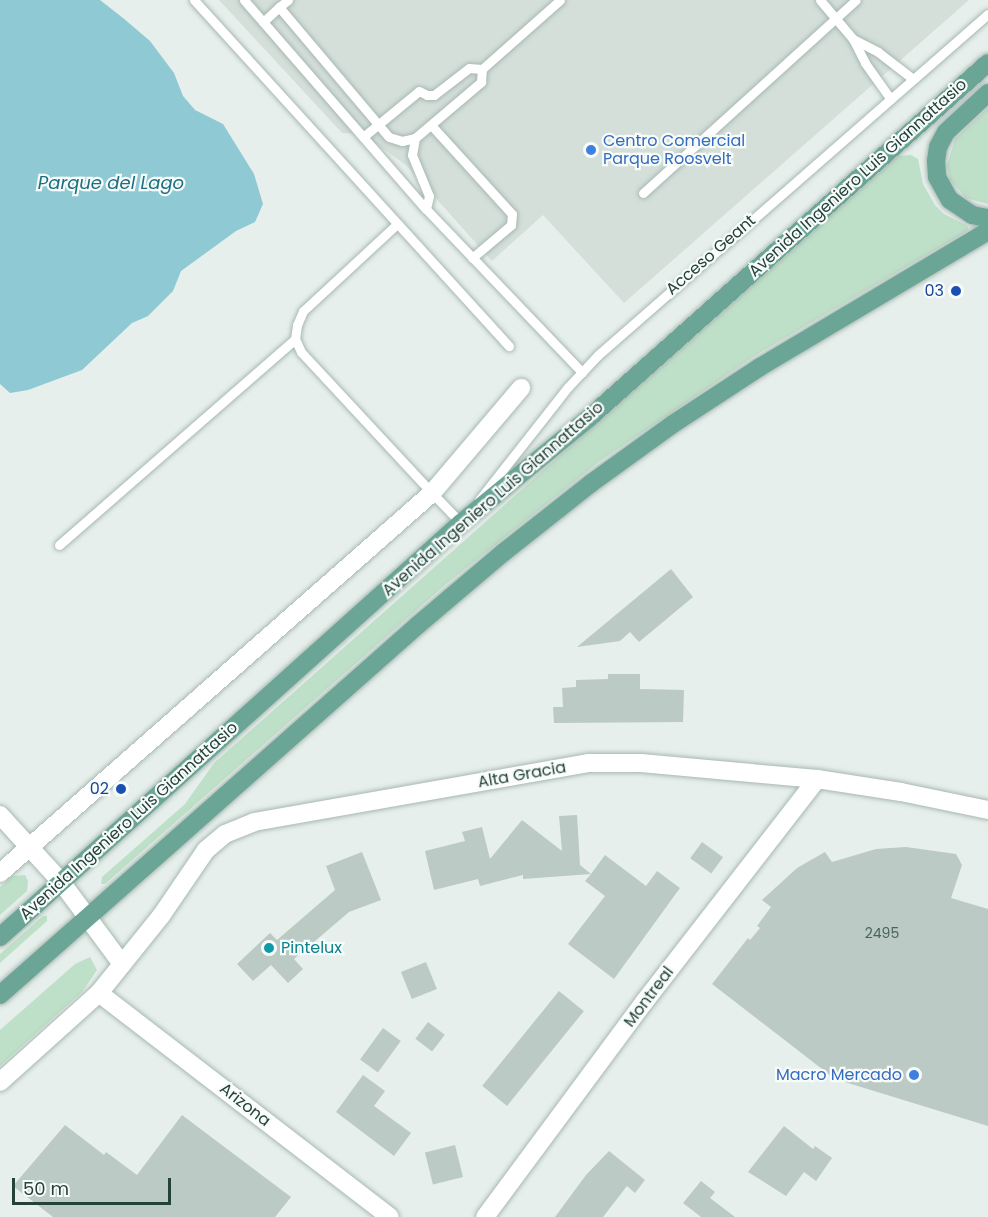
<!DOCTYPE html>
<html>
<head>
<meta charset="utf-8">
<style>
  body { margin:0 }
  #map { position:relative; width:988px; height:1217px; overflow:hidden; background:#e6efeb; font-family:Poppins,sans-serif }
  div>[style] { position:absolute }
  .built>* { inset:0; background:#d4dfda }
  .green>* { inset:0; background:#bfe0c8 }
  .water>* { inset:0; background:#8ec9d4 }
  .building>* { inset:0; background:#bbcac4; transform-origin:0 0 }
  .roads { filter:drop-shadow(0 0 2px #a8b8b2) drop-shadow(0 0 2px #a8b8b2) }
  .service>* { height:9px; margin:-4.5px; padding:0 4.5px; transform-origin:4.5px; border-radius:4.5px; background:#fff }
  .minor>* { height:18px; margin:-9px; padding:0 9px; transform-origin:9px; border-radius:9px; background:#fff }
  .primary>* { height:18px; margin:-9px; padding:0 9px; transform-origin:9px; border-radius:9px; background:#6aa596 }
  .dots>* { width:16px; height:16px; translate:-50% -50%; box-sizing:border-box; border:3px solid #f7fbf9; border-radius:50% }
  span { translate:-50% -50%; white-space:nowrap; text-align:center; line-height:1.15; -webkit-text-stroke:4.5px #f7fbf9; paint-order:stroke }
  .number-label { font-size:14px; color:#4a645c }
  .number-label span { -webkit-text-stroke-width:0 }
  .shop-label { font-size:16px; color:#366cbe }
  .left { translate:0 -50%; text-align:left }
  .right { translate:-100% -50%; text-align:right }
  .street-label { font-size:16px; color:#24423a }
  .transit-label { font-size:16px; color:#164399 }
  .culture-label { font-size:16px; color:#0d838f }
  .water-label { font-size:18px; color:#1c6f80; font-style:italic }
  .scale { position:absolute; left:12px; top:1178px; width:159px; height:27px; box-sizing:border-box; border:3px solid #24423a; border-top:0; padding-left:8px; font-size:18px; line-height:21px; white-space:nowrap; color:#24423a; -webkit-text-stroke:4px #f7fbf9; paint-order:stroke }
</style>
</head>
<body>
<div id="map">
  <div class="built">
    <i style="clip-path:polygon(219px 0,969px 0,624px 303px,543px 215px,492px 261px,406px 165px,362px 134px,342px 133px)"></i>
  </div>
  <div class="green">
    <i style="clip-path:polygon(988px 108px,988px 204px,966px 198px,950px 180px,947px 165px,955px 139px)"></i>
    <i style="clip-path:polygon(911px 155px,918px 159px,923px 184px,935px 205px,944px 214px,966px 225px,969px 228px,967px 231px,756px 355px,600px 461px,445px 585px,105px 884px,101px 884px,102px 877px,185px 804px,214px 763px,885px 167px,898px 156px)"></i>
    <i style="clip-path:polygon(25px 875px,28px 881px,27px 891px,0 915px,0 887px,12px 876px)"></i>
    <i style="clip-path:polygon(43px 916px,47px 916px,47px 921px,0 963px,0 954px)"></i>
    <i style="clip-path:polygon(90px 957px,97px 970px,82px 992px,0 1066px,0 1030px,75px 964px)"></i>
  </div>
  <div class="water">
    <i style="clip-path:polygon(0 0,100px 0,123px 18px,150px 41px,174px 73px,183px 96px,195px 110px,223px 124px,254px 174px,263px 204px,255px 222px,236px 231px,181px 271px,173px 291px,148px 316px,132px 323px,82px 370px,28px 390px,10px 393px,0 384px)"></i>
  </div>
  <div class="building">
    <i style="clip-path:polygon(671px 569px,693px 597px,639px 642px,630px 632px,620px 641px,577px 647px)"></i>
    <i style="clip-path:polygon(608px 674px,640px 674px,640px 689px,684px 690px,683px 722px,554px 723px,553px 707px,563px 707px,562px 688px,576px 687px,576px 680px,608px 679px)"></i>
    <i style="clip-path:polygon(577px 815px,580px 865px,591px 874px,605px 855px,646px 886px,657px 871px,680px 888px,614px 979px,568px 944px,605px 896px,585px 881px,591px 874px,523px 879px,523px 875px,480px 886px,478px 879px,434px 890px,425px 851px,465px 841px,462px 832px,482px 827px,490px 859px,522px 820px,562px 851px,559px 816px)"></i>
    <i style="left:702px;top:842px;width:26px;height:20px;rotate:36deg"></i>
    <i style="clip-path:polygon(906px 847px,956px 854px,962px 865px,951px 898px,988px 909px,988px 1126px,835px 1079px,712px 984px,748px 938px,750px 940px,760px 928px,757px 926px,771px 907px,762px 900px,797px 868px,825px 852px,832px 862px,876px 849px)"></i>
    <i style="clip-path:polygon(362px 852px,381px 900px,349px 912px,294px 959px,303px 969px,288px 983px,271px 965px,253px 981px,237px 964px,270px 933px,277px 940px,335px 890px,326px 866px)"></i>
    <i style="left:426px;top:962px;width:29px;height:27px;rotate:68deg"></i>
    <i style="left:559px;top:991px;width:32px;height:122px;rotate:39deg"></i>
    <i style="left:428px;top:1022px;width:21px;height:21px;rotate:37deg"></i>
    <i style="left:383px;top:1028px;width:22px;height:39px;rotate:36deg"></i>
    <i style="clip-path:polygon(363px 1075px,385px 1091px,374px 1106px,411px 1133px,394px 1156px,336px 1112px)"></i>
    <i style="clip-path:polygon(182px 1115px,291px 1197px,275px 1217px,53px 1217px,13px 1186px,65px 1125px,104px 1155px,106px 1152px,137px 1175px)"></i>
    <i style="clip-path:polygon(784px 1126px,813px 1149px,815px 1146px,832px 1158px,816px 1181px,804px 1172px,786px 1196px,748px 1172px)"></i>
    <i style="left:455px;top:1145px;width:33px;height:31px;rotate:76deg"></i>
    <i style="clip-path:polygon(609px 1151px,645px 1180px,635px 1193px,627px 1186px,603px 1217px,555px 1217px,586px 1175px)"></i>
    <i style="clip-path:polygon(701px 1181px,715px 1192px,710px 1198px,735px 1217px,701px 1217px,683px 1203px)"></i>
  </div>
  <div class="roads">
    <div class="service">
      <i style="left:194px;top:0;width:468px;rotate:47.7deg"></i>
      <i style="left:244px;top:0;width:277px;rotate:49deg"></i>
      <i style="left:426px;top:209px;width:226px;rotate:46.3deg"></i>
      <i style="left:288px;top:0;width:11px;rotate:142deg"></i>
      <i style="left:279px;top:7px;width:170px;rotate:49.8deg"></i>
      <i style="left:389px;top:137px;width:14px;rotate:17deg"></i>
      <i style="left:402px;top:141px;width:13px;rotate:-13deg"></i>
      <i style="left:415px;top:138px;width:87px;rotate:-40.3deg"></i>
      <i style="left:481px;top:82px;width:13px;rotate:-86deg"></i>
      <i style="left:482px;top:69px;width:104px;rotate:-41.5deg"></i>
      <i style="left:820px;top:0;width:51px;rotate:49.8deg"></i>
      <i style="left:853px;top:39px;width:27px;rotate:63deg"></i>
      <i style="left:865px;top:63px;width:43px;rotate:54.5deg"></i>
      <i style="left:263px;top:22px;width:22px;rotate:-43deg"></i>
      <i style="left:853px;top:39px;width:28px;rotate:27deg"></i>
      <i style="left:878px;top:52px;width:44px;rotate:37.6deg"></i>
      <i style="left:431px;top:125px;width:120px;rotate:47.7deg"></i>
      <i style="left:512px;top:214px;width:11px;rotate:95deg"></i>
      <i style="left:511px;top:225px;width:51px;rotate:139.8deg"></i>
      <i style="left:363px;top:137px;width:72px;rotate:-39.4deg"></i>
      <i style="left:419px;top:91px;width:9px;rotate:27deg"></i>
      <i style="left:427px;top:95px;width:7px"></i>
      <i style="left:434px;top:95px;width:44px;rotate:-37.6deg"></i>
      <i style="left:469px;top:68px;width:13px;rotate:4deg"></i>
      <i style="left:415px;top:138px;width:17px;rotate:100deg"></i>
      <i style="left:412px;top:155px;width:44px;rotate:67.5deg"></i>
      <i style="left:429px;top:196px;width:13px;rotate:103deg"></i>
      <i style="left:643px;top:193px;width:287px;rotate:-42.2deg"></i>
      <i style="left:397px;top:224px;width:128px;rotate:137.2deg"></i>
      <i style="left:303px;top:311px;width:15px;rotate:113deg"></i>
      <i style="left:297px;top:325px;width:14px;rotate:98deg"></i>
      <i style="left:295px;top:339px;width:14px;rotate:65deg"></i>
      <i style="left:301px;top:352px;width:192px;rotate:47.1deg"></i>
      <i style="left:432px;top:493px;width:42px;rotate:46deg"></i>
      <i style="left:461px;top:523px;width:4px;rotate:-56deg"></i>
      <i style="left:479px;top:500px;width:144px;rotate:-51.8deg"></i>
      <i style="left:568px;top:387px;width:44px;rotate:-46.8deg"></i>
      <i style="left:598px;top:355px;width:518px;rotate:-41.17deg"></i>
      <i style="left:59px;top:545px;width:313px;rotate:-41.1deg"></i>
    </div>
    <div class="minor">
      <i style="left:0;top:815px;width:92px;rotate:47.6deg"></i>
      <i style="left:62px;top:883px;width:101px;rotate:53.5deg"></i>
      <i style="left:0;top:873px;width:575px;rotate:-41.34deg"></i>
      <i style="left:432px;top:493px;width:138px;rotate:-49.7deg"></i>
      <i style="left:99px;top:993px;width:367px;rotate:37.6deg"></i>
      <i style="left:0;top:1082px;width:133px;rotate:-42deg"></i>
      <i style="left:99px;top:993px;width:99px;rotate:-51.2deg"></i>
      <i style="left:161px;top:916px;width:80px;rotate:-55.7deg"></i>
      <i style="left:206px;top:850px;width:25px;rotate:-40deg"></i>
      <i style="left:225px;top:834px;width:31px;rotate:-22deg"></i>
      <i style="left:254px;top:822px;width:339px;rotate:-10deg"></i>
      <i style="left:588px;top:763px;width:53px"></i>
      <i style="left:641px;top:763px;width:177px;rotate:5.2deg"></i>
      <i style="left:817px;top:779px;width:85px;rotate:8.8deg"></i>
      <i style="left:901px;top:792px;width:89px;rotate:11.7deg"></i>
      <i style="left:485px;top:1217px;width:269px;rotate:-53.5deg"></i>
      <i style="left:645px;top:1001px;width:281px;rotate:-52.2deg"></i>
    </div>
    <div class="primary">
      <i style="left:988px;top:93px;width:57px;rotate:137.1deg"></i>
      <i style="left:946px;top:132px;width:17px;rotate:118deg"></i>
      <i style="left:938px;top:147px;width:14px;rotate:98deg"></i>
      <i style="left:936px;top:161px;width:16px;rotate:86deg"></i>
      <i style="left:937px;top:177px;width:26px;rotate:61deg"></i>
      <i style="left:950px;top:200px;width:27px;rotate:34deg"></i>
      <i style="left:972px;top:215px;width:16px;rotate:11deg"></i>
      <i style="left:0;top:937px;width:620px;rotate:-41.93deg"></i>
      <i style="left:461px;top:523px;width:166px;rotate:-39.4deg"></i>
      <i style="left:589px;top:418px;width:534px;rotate:-41.66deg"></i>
      <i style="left:0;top:995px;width:560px;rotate:-41.52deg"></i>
      <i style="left:419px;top:624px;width:111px;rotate:-40.3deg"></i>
      <i style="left:504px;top:552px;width:110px;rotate:-38.3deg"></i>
      <i style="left:590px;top:484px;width:102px;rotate:-35.9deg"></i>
      <i style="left:673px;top:424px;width:104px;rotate:-33.2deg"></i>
      <i style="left:760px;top:367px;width:265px;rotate:-30.8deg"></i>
    </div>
  </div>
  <div class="dots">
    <i style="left:591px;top:150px;background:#3f7fe0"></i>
    <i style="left:956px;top:291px;background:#1a4fb4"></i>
    <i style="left:121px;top:789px;background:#1a4fb4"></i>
    <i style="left:269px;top:948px;background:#0f9aa8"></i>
    <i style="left:914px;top:1075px;background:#3f7fe0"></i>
  </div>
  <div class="number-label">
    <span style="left:882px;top:933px">2495</span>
  </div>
  <div class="shop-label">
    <span class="left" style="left:603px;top:150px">Centro Comercial<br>Parque Roosvelt</span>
    <span class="right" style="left:902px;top:1075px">Macro Mercado</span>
  </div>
  <div class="street-label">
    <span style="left:858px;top:178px;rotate:-42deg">Avenida Ingeniero Luis Giannattasio</span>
    <span style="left:711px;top:255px;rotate:-41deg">Acceso Geant</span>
    <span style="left:493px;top:499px;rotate:-41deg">Avenida Ingeniero Luis Giannattasio</span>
    <span style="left:522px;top:775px;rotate:-10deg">Alta Gracia</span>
    <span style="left:129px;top:821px;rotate:-42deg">Avenida Ingeniero Luis Giannattasio</span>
    <span style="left:649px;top:997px;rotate:-53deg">Montreal</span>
    <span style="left:245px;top:1105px;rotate:38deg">Arizona</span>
  </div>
  <div class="transit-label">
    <span class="right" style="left:944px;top:291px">03</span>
    <span class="right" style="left:109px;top:789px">02</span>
  </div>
  <div class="culture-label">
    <span class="left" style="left:281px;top:948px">Pintelux</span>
  </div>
  <div class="water-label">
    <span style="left:111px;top:183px">Parque del Lago</span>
  </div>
  <div class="scale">50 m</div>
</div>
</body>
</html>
